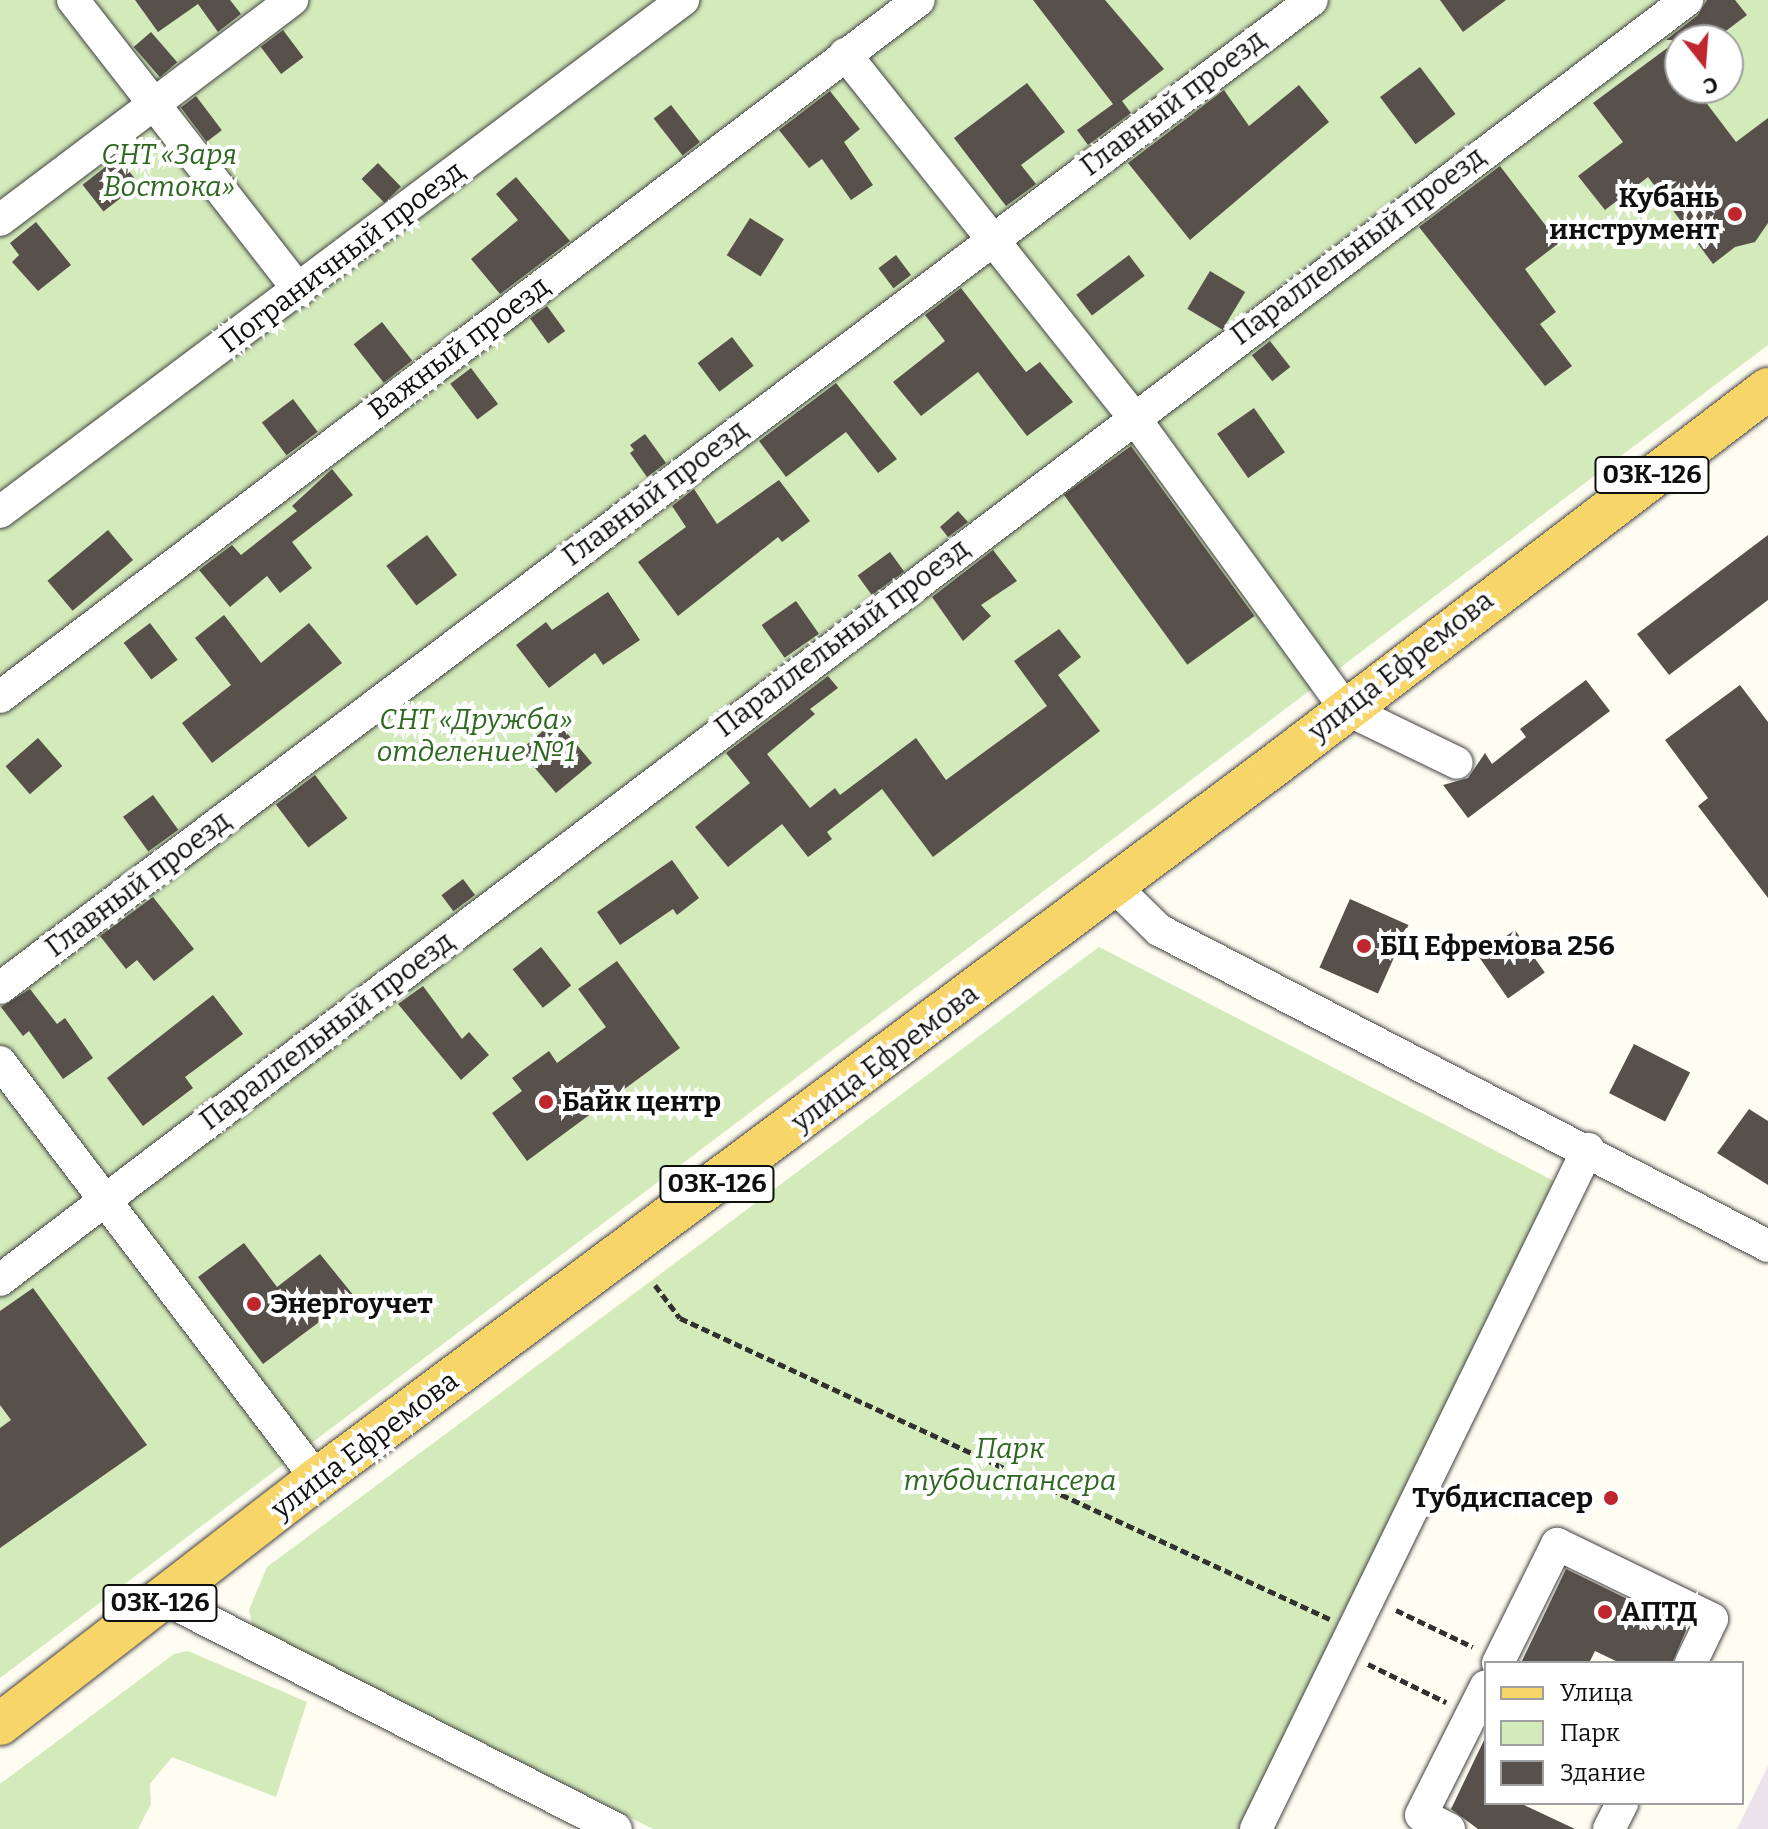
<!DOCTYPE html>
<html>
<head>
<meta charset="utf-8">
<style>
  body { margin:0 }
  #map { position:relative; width:1768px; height:1829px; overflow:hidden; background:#fffcf1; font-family:Bitter,serif }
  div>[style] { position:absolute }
  .industrial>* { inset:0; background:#ece3ed }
  .green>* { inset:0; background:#d3eaba }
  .building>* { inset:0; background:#58504b; transform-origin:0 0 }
  .path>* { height:5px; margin-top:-2.5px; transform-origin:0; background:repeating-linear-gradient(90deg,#313131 0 8px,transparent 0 12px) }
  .roads { filter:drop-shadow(0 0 2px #424242) drop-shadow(0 0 2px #424242) }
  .minor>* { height:32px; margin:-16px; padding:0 16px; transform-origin:16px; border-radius:16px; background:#fff }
  .major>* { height:42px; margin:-21px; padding:0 21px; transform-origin:21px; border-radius:21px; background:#f8d568 }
  .dots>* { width:22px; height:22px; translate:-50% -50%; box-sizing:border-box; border:4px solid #fff; border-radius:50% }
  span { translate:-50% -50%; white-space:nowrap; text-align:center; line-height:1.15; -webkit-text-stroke:8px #fff; paint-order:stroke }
  .shield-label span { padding:2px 6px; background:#fff; border:2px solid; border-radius:6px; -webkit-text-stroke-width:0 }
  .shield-label { font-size:26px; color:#0f0f0f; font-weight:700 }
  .street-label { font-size:28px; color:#0f0f0f }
  .park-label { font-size:28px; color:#2e671f; font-style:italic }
  .poi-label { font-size:28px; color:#0f0f0f; font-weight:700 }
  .right { translate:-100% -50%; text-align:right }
  .left { translate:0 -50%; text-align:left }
  .legend { position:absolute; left:1484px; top:1661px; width:260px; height:144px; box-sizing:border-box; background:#fff; border:2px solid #9f9f9f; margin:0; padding:10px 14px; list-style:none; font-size:24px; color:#0f0f0f }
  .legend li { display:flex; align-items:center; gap:16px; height:40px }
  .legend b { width:40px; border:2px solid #9f9f9f }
  .north { position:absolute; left:1664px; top:24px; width:80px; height:80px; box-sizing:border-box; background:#fff; border:2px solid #9f9f9f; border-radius:50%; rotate:163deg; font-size:22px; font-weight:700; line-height:32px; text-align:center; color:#0f0f0f }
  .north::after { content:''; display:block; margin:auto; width:28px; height:36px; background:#bf262e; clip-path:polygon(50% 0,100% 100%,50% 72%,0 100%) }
</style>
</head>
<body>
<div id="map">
  <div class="industrial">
    <i style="clip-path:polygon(1768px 1766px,1768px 1829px,1737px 1829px)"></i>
  </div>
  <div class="green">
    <i style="clip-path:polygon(evenodd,0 0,1768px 0,1768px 345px,0 1678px,0 0,1680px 40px,1728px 40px,1728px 88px,1680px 88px,1680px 40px)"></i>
    <i style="clip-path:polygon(1099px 947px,1554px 1181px,1238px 1829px,653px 1829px,253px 1628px,249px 1610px,267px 1567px)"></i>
    <i style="clip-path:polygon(188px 1651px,307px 1702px,276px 1797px,172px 1757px,150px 1784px,151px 1804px,138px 1829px,0 1829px,0 1784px,174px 1654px)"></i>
  </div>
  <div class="building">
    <i style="clip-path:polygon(135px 0,230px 0,241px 14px,218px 32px,198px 4px,158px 32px)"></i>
    <i style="clip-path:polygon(1033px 0,1105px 0,1164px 69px,1122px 101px,1131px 113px,1088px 145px,1077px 130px,1113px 104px)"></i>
    <i style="clip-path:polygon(1440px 0,1506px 0,1463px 32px)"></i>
    <i style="clip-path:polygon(1707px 0,1735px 0,1747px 15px,1714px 40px,1680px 40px,1680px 88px,1695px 88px,1736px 142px,1768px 118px,1768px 223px,1755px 242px,1735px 247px,1713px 264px,1648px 177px,1605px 210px,1578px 176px,1623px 142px,1593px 103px,1678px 40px,1666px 40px,1698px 15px)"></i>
    <i style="left:283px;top:30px;width:34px;height:28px;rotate:53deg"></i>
    <i style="left:151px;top:32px;width:40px;height:23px;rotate:49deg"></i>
    <i style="left:1420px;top:67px;width:59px;height:50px;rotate:53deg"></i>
    <i style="clip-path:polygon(1027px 83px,1065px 132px,1021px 165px,1036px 184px,1006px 206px,954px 138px)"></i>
    <i style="clip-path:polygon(1299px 85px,1329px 122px,1190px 240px,1128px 163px,1224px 90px,1249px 126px)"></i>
    <i style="clip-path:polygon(830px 91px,860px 129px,844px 142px,873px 185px,851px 200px,822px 159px,809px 168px,779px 130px)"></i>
    <i style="left:196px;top:96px;width:43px;height:19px;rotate:53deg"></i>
    <i style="left:671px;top:105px;width:47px;height:22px;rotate:52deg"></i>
    <i style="left:118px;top:157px;width:34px;height:45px;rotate:52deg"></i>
    <i style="left:378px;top:163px;width:33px;height:23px;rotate:46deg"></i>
    <i style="clip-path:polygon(1500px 166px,1559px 243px,1525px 269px,1556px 312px,1540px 324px,1572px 366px,1545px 386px,1419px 227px)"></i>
    <i style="clip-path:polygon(516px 177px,570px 241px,500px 294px,471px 259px,518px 220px,496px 194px)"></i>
    <i style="left:750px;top:218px;width:40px;height:44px;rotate:32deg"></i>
    <i style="clip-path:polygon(36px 222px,71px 265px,38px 291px,12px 262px,19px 255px,10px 243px)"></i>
    <i style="left:896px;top:255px;width:25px;height:22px;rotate:53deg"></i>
    <i style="left:1129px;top:255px;width:26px;height:66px;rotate:53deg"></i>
    <i style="left:1210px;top:271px;width:41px;height:44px;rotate:31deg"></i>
    <i style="clip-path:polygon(961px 288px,1026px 372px,1040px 362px,1073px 402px,1027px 436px,978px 372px,921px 416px,893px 382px,945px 341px,925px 315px)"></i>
    <i style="left:547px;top:306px;width:31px;height:21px;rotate:54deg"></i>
    <i style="left:382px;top:322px;width:49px;height:36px;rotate:52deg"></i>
    <i style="left:732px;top:337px;width:36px;height:43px;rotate:53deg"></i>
    <i style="left:1270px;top:341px;width:33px;height:23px;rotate:52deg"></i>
    <i style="left:471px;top:368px;width:45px;height:26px;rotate:53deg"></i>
    <i style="clip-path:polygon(836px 383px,897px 459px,878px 473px,846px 432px,786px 477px,759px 441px)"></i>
    <i style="left:293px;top:399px;width:41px;height:39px;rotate:53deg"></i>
    <i style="left:1254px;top:408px;width:54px;height:45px;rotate:55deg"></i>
    <i style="clip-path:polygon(645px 434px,666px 463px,647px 477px,630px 453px,634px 450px,630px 445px)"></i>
    <i style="left:1131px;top:446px;width:210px;height:83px;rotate:54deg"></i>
    <i style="clip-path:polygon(332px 469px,353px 495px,292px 542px,312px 568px,280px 593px,267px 576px,230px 607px,199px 570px,232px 545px,241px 555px,297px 511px,292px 506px)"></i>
    <i style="clip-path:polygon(779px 480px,810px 521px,782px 542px,778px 537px,678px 616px,638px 562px,686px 527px,672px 506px,694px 489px,717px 524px)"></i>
    <i style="clip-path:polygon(958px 511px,968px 522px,948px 537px,940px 527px)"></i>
    <i style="left:108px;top:530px;width:39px;height:79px;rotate:50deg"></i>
    <i style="left:427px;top:535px;width:50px;height:51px;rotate:53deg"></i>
    <i style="clip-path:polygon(1768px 535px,1768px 600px,1669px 675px,1637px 634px)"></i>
    <i style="clip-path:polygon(993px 550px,1017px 581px,981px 605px,991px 616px,963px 641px,932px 597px)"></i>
    <i style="left:890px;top:552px;width:24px;height:40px;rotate:54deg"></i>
    <i style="clip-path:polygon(608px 592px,640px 640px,603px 665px,595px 653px,549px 688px,516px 645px,546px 622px,552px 630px)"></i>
    <i style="left:796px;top:601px;width:40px;height:42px;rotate:55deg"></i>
    <i style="clip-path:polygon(224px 615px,261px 663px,309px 623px,342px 663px,212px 763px,182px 723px,231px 685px,195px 638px)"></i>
    <i style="left:150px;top:623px;width:46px;height:33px;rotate:53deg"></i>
    <i style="clip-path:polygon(1059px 629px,1081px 657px,1058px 675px,1100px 731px,933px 857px,882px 789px,827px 832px,832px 839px,808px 857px,782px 824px,728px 867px,695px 827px,750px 783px,726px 753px,828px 676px,838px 688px,810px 709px,815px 714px,767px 754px,810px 808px,835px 788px,840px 795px,916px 738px,946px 780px,1047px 706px,1014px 661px)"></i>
    <i style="clip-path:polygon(1586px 680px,1610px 711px,1468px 818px,1443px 785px,1468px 778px,1485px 753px,1492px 764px,1526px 737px,1520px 729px)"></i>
    <i style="clip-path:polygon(1740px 685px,1768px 722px,1768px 898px,1698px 806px,1708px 798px,1665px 740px)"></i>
    <i style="left:556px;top:720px;width:56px;height:47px;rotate:50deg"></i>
    <i style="left:38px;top:738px;width:37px;height:43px;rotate:49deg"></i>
    <i style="left:315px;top:775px;width:54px;height:49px;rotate:53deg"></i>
    <i style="left:153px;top:795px;width:43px;height:37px;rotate:54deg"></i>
    <i style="clip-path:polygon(672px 860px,699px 898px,677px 915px,673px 909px,620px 945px,597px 912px)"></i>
    <i style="left:463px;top:879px;width:20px;height:27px;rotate:53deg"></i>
    <i style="clip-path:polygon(153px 897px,194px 949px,154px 981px,137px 960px,126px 969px,100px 936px)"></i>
    <i style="left:1350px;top:899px;width:64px;height:75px;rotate:24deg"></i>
    <i style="left:1515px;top:930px;width:52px;height:45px;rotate:55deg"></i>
    <i style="left:541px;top:947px;width:49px;height:36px;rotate:52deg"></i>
    <i style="clip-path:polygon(617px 961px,680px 1048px,527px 1161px,492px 1113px,522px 1091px,512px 1078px,549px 1051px,557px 1063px,606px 1027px,578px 989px)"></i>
    <i style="clip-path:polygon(423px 986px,462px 1039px,469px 1032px,489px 1055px,461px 1080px,398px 1004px)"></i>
    <i style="clip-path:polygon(30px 989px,57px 1024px,65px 1018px,93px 1058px,63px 1079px,29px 1031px,23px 1036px,1px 1007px)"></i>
    <i style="clip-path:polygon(213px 995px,243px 1034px,185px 1077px,193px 1088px,143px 1126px,107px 1078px)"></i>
    <i style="left:1634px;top:1044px;width:63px;height:55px;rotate:27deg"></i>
    <i style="clip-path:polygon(1749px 1109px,1768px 1121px,1768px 1185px,1717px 1153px)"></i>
    <i style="clip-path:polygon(244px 1243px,277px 1287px,320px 1254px,354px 1296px,263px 1364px,198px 1277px)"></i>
    <i style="clip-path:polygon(33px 1288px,147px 1445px,0 1548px,0 1428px,11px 1420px,0 1405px,0 1311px)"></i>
    <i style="clip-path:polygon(1566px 1569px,1687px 1628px,1672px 1663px,1620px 1663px,1595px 1651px,1589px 1663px,1521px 1663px)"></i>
    <i style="clip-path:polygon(1486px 1736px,1486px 1803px,1520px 1803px,1575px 1829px,1478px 1829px,1451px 1809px)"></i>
  </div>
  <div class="path">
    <i style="left:655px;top:1285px;width:41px;rotate:52.9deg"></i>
    <i style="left:680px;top:1318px;width:716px;rotate:24.85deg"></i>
    <i style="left:1396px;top:1610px;width:85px;rotate:25.7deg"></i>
    <i style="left:1368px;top:1664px;width:87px;rotate:26deg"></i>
  </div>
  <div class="roads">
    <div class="minor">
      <i style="left:73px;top:0;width:368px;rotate:52.1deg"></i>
      <i style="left:845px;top:54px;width:463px;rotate:51.5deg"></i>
      <i style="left:1133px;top:416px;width:362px;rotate:54deg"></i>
      <i style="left:1346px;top:709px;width:123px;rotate:25.9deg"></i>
      <i style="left:0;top:220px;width:366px;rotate:-37deg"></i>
      <i style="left:0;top:512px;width:854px;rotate:-36.86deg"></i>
      <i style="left:0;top:697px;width:1153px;rotate:-37.18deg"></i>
      <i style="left:1114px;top:886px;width:63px;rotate:44.4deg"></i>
      <i style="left:1159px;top:930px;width:686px;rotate:27.42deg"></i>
      <i style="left:0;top:988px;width:1642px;rotate:-36.98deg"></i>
      <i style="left:0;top:1062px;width:524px;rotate:52.76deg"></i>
      <i style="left:0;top:1280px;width:2118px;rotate:-37.19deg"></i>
      <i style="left:165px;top:1599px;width:506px;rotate:27.02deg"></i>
      <i style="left:1498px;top:1663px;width:133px;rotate:-63.6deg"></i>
      <i style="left:1557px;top:1544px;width:172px;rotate:25.8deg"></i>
      <i style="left:1712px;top:1619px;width:49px;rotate:115.5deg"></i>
      <i style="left:1256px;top:1829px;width:757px;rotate:-63.98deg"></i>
      <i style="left:1449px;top:1829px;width:31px;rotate:-153deg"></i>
      <i style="left:1421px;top:1815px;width:144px;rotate:-63.3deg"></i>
      <i style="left:1609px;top:1829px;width:29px;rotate:-63deg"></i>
    </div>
    <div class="major">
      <i style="left:0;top:1724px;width:401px;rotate:-37.7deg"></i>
      <i style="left:317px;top:1479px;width:1190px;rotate:-36.7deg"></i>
      <i style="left:1271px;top:768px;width:625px;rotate:-37.33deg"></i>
    </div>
  </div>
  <div class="dots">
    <i style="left:1735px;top:214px;background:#bf262e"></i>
    <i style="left:1364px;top:946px;background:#bf262e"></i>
    <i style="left:546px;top:1102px;background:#bf262e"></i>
    <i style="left:254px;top:1304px;background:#bf262e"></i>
    <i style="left:1611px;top:1498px;background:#bf262e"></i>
    <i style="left:1605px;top:1612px;background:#bf262e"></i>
  </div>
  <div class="shield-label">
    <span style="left:1652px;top:475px">03К-126</span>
    <span style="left:717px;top:1184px">03К-126</span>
    <span style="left:160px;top:1603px">03К-126</span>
  </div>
  <div class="street-label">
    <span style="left:1173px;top:103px;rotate:-37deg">Главный проезд</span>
    <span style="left:1358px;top:246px;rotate:-37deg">Параллельный проезд</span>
    <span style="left:342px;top:257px;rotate:-37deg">Пограничный проезд</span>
    <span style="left:459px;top:348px;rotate:-37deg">Важный проезд</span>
    <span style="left:655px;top:493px;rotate:-37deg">Главный проезд</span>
    <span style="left:842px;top:638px;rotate:-37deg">Параллельный проезд</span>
    <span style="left:1401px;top:666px;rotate:-38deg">улица Ефремова</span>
    <span style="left:138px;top:884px;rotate:-37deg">Главный проезд</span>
    <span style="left:327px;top:1031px;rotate:-37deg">Параллельный проезд</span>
    <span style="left:885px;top:1058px;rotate:-37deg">улица Ефремова</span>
    <span style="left:365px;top:1445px;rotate:-37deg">улица Ефремова</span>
  </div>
  <div class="park-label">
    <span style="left:169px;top:171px">СНТ «Заря<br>Востока»</span>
    <span style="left:476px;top:736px">СНТ «Дружба»<br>отделение №1</span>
    <span style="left:1010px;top:1465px">Парк<br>тубдиспансера</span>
  </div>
  <div class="poi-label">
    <span class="right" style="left:1719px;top:214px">Кубань<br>инструмент</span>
    <span class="left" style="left:1380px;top:946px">БЦ Ефремова 256</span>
    <span class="left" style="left:562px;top:1102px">Байк центр</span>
    <span class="left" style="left:270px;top:1304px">Энергоучет</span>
    <span class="right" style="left:1593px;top:1498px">Тубдиспасер</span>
    <span class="left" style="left:1621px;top:1612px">АПТД</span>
  </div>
  <ul class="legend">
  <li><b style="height:10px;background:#f8d568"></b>Улица</li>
  <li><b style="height:22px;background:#d3eaba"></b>Парк</li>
  <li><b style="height:22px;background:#58504b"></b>Здание</li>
  </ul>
  <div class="north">С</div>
</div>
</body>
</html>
